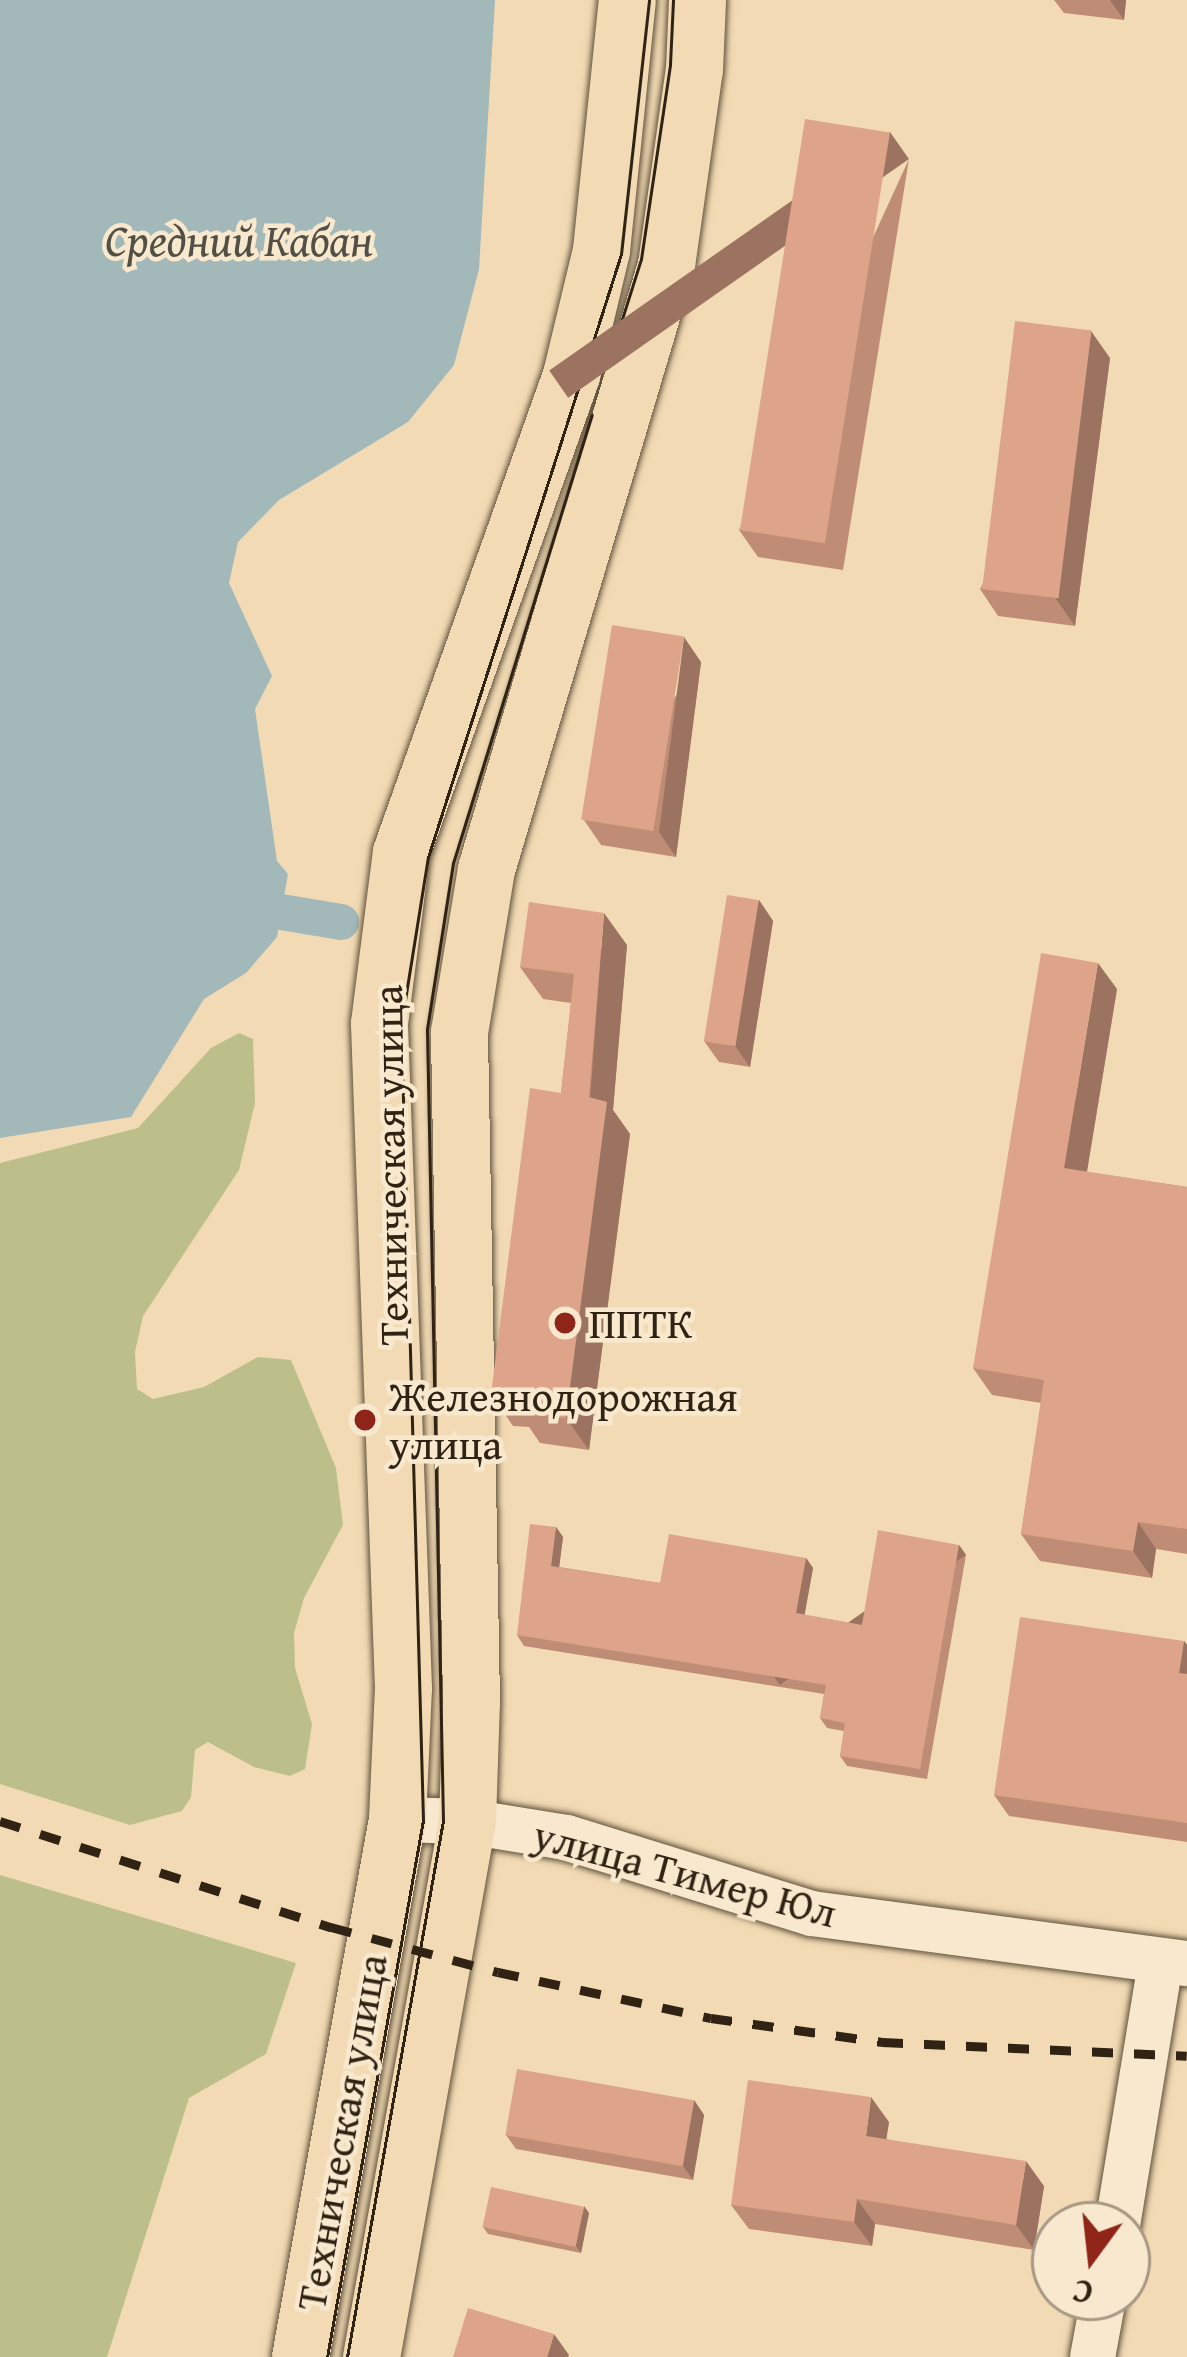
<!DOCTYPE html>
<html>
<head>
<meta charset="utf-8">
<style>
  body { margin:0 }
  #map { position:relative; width:1187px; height:2357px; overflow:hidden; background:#f2dbb4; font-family:"Gentium Book Plus",serif }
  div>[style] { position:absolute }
  .green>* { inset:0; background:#bdbf8b }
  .water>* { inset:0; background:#a2b8b9 }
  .canal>* { height:36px; margin:-18px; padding:0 18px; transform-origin:18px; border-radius:18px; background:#a2b8b9 }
  .roads { filter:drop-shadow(0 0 3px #60513c) drop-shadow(0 0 3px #60513c) }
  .minor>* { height:45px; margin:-22.5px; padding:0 22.5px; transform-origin:22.5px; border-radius:22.5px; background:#f7e8ce }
  .major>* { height:57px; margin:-28.5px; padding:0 28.5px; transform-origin:28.5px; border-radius:28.5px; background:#f2dbb4 }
  .tram>* { height:3px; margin:-1.5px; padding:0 1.5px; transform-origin:1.5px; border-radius:1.5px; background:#302314 }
  .rail>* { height:9px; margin-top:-4.5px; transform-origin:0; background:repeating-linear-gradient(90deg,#302314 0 21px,transparent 0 42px) }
  .wall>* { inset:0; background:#bf8d76 }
  .shaded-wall>* { inset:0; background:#9b7360; transform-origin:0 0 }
  .building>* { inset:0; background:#dea489; transform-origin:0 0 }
  .dots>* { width:33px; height:33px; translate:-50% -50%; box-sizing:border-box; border:6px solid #f7e8ce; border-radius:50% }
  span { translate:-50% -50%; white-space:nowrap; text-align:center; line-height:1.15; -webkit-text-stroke:9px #f7e8ce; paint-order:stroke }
  .street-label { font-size:42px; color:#302314 }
  .poi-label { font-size:42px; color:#302314 }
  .left { translate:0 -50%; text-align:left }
  .water-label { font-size:45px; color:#525046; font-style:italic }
  .north { position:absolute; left:1031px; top:2201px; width:120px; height:120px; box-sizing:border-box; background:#f7e8ce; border:3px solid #a79984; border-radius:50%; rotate:195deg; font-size:33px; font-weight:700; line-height:48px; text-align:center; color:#302314 }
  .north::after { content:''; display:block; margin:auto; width:42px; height:54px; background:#8f2418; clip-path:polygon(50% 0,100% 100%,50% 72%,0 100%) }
</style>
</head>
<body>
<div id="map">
  <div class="green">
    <i style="clip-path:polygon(239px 1033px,253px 1039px,255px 1103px,239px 1170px,143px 1316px,135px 1352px,137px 1389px,153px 1399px,204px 1387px,258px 1357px,291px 1360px,336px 1468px,343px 1525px,304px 1598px,294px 1633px,295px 1668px,312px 1724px,305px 1769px,290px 1776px,254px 1767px,208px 1742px,195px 1750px,191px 1797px,182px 1811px,130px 1825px,0 1784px,0 1163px,138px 1128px,211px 1048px)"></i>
    <i style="clip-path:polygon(0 1875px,296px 1963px,266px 2054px,189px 2098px,107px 2357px,0 2357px)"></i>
  </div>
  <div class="water">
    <i style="clip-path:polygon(0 0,495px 0,479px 269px,454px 365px,408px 422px,279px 500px,238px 542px,229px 583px,272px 676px,255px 709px,277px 861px,288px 874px,277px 937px,246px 973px,204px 999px,131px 1117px,0 1138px)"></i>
  </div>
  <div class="canal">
    <i style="left:281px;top:912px;width:61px;rotate:9.5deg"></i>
  </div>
  <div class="roads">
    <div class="minor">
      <i style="left:397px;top:1819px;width:70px;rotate:1.6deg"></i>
      <i style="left:467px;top:1821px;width:100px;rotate:9.2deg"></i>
      <i style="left:566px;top:1837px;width:257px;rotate:17.2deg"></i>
      <i style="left:811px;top:1913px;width:379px;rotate:7.6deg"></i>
      <i style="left:1117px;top:2225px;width:266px;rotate:-80.7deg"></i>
      <i style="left:1092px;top:2357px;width:61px;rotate:-79.6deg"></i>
    </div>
    <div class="major">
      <i style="left:300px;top:2357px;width:547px;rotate:-79.78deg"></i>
      <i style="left:397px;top:1819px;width:131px;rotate:-87.4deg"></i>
      <i style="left:403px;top:1688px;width:665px;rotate:-92.07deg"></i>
      <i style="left:379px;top:1023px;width:172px;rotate:-82.7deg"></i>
      <i style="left:401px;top:852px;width:506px;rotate:-70.38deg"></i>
      <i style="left:571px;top:375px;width:129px;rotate:-76.5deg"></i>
      <i style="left:601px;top:250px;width:251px;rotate:-84.1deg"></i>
      <i style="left:371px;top:2357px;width:545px;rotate:-79.85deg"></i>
      <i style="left:467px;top:1821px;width:119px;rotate:-88.1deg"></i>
      <i style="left:471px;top:1702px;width:670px;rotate:-91.03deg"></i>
      <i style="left:459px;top:1032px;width:165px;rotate:-80.6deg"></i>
      <i style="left:486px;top:869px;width:630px;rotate:-73.41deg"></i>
      <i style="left:666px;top:265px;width:198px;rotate:-81.9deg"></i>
      <i style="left:694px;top:69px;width:69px;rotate:-87.5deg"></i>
    </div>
  </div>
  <div class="tram">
    <i style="left:608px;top:363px;width:109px;rotate:-72.4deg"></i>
    <i style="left:641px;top:259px;width:197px;rotate:-81.5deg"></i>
    <i style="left:670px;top:64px;width:64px;rotate:-87.3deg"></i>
    <i style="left:327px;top:2357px;width:546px;rotate:-79.86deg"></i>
    <i style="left:423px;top:1820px;width:795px;rotate:-91.59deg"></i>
    <i style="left:401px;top:1025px;width:170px;rotate:-80.9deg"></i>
    <i style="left:428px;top:857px;width:633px;rotate:-72.25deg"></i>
    <i style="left:621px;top:254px;width:256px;rotate:-83.7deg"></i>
    <i style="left:347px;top:2357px;width:545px;rotate:-79.85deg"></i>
    <i style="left:443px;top:1821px;width:792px;rotate:-91.16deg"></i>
    <i style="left:427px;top:1029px;width:168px;rotate:-81.1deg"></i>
    <i style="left:453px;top:863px;width:469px;rotate:-72.8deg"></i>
  </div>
  <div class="rail">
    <i style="left:0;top:1821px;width:348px;rotate:17.8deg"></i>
    <i style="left:331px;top:1927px;width:173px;rotate:15.1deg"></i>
    <i style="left:498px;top:1972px;width:218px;rotate:12.2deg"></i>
    <i style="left:711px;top:2018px;width:173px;rotate:8deg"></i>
    <i style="left:882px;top:2042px;width:305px;rotate:2.6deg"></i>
  </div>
  <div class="wall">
    <i style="clip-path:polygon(1054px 0,1126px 0,1124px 20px,1064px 13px)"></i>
    <i style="clip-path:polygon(909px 159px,843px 570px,758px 557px,739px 530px)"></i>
    <i style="clip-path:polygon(1110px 358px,1075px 626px,998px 616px,980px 589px)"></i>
    <i style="clip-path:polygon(701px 662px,676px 857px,601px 845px,584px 820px)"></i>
    <i style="clip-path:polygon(759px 900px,773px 921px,750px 1067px,719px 1062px,704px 1041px)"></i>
    <i style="clip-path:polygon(627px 945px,613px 1110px,630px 1134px,589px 1450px,540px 1443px,529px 1427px,513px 1426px,491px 1394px,561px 1093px,571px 1003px,543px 999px,520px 967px)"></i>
    <i style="clip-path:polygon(1117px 989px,1087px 1172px,1187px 1187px,1187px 1554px,1156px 1549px,1152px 1578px,1040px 1561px,1021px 1534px,1041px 1403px,992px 1395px,973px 1368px)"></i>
    <i style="clip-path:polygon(556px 1527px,563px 1537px,559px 1567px,660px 1583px,806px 1558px,813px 1568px,804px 1615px,862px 1625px,959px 1545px,966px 1555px,927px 1779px,847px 1766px,840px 1756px,844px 1731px,827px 1728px,820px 1718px,824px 1694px,524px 1646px,517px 1635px)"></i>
    <i style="clip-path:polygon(1184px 1641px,1187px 1645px,1187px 1842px,1009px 1816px,994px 1795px)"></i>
    <i style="clip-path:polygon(694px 2100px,704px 2115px,693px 2180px,516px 2149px,506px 2135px)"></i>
    <i style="clip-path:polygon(889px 2122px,886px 2139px,1044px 2186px,1034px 2250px,875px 2224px,872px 2246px,749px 2229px,731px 2205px)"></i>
    <i style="clip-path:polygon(589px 2213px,581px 2253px,488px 2234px,483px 2227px)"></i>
  </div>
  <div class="shaded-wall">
    <i style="clip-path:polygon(1110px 0,1126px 0,1124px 20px)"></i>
    <i style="left:890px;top:132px;width:33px;height:416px;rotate:55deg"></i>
    <i style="clip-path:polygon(1091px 331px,1110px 358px,1075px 626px,1056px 599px)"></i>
    <i style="clip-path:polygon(684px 637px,701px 662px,676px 857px,659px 832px)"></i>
    <i style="clip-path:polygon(759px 900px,773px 921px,750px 1067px,735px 1046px)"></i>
    <i style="clip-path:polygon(604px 913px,627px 945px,613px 1110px,630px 1134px,589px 1450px,566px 1418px)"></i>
    <i style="clip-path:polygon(1098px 963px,1117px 989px,1083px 1195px,1064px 1168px)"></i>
    <i style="clip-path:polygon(1138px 1522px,1156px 1549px,1152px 1578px,1133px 1551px)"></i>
    <i style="clip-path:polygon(556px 1527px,563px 1537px,558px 1576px,551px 1566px)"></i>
    <i style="left:959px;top:1545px;width:12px;height:227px;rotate:55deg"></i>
    <i style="clip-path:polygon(806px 1558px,813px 1568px,803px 1624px,796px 1613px)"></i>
    <i style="clip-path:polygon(1184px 1641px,1187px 1645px,1187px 1684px,1179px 1673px)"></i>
    <i style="clip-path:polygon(871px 2097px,889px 2122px,883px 2161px,866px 2136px)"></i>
    <i style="clip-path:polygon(694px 2100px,704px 2115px,693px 2180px,683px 2166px)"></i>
    <i style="clip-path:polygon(1026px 2161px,1044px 2186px,1034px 2250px,1016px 2225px)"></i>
    <i style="clip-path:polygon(857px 2199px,875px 2224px,872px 2246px,854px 2222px)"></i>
    <i style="clip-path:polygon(584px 2206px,589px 2213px,581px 2253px,576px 2246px)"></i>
    <i style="clip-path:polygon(554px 2334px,569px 2355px,568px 2357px,547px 2357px)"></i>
  </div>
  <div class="building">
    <i style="left:805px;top:119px;width:86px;height:416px;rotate:9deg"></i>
    <i style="left:1015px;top:321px;width:77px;height:270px;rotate:7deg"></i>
    <i style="left:612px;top:625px;width:73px;height:197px;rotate:9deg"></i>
    <i style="left:727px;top:895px;width:32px;height:148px;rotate:9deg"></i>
    <i style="clip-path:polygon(529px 902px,604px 913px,589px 1097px,607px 1102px,566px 1418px,517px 1411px,519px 1396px,491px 1394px,530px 1088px,561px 1093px,574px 974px,520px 967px)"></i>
    <i style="clip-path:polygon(1041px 953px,1098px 963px,1064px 1168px,1187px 1187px,1187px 1529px,1138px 1522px,1133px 1551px,1021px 1534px,1044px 1380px,973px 1368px)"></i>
    <i style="clip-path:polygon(530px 1524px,556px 1527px,551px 1566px,660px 1583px,669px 1534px,806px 1558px,796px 1613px,862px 1625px,878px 1530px,959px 1545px,920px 1769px,840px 1756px,845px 1723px,820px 1718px,826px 1685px,517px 1635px)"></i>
    <i style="clip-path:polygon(1020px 1617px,1184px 1641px,1179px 1673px,1187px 1674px,1187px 1823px,994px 1795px)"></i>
    <i style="left:517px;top:2069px;width:180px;height:67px;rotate:10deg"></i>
    <i style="clip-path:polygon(748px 2080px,871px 2097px,866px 2136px,1026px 2161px,1016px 2225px,857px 2199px,854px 2222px,731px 2205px)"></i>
    <i style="left:491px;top:2187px;width:95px;height:41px;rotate:12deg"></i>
    <i style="clip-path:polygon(468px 2308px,554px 2334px,547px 2357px,453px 2357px)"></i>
  </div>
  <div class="dots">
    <i style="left:565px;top:1323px;background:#8f2418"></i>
    <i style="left:365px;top:1420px;background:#8f2418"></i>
  </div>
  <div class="street-label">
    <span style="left:390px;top:1165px;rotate:-91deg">Техническая улица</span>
    <span style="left:685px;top:1873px;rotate:15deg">улица Тимер Юл</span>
    <span style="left:341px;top:2132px;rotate:-80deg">Техническая улица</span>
  </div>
  <div class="poi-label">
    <span class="left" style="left:589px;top:1323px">ППТК</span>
    <span class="left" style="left:389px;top:1420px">Железнодорожная<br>улица</span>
  </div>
  <div class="water-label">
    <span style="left:239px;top:240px">Средний Кабан</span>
  </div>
  <div class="north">С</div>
</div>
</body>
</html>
